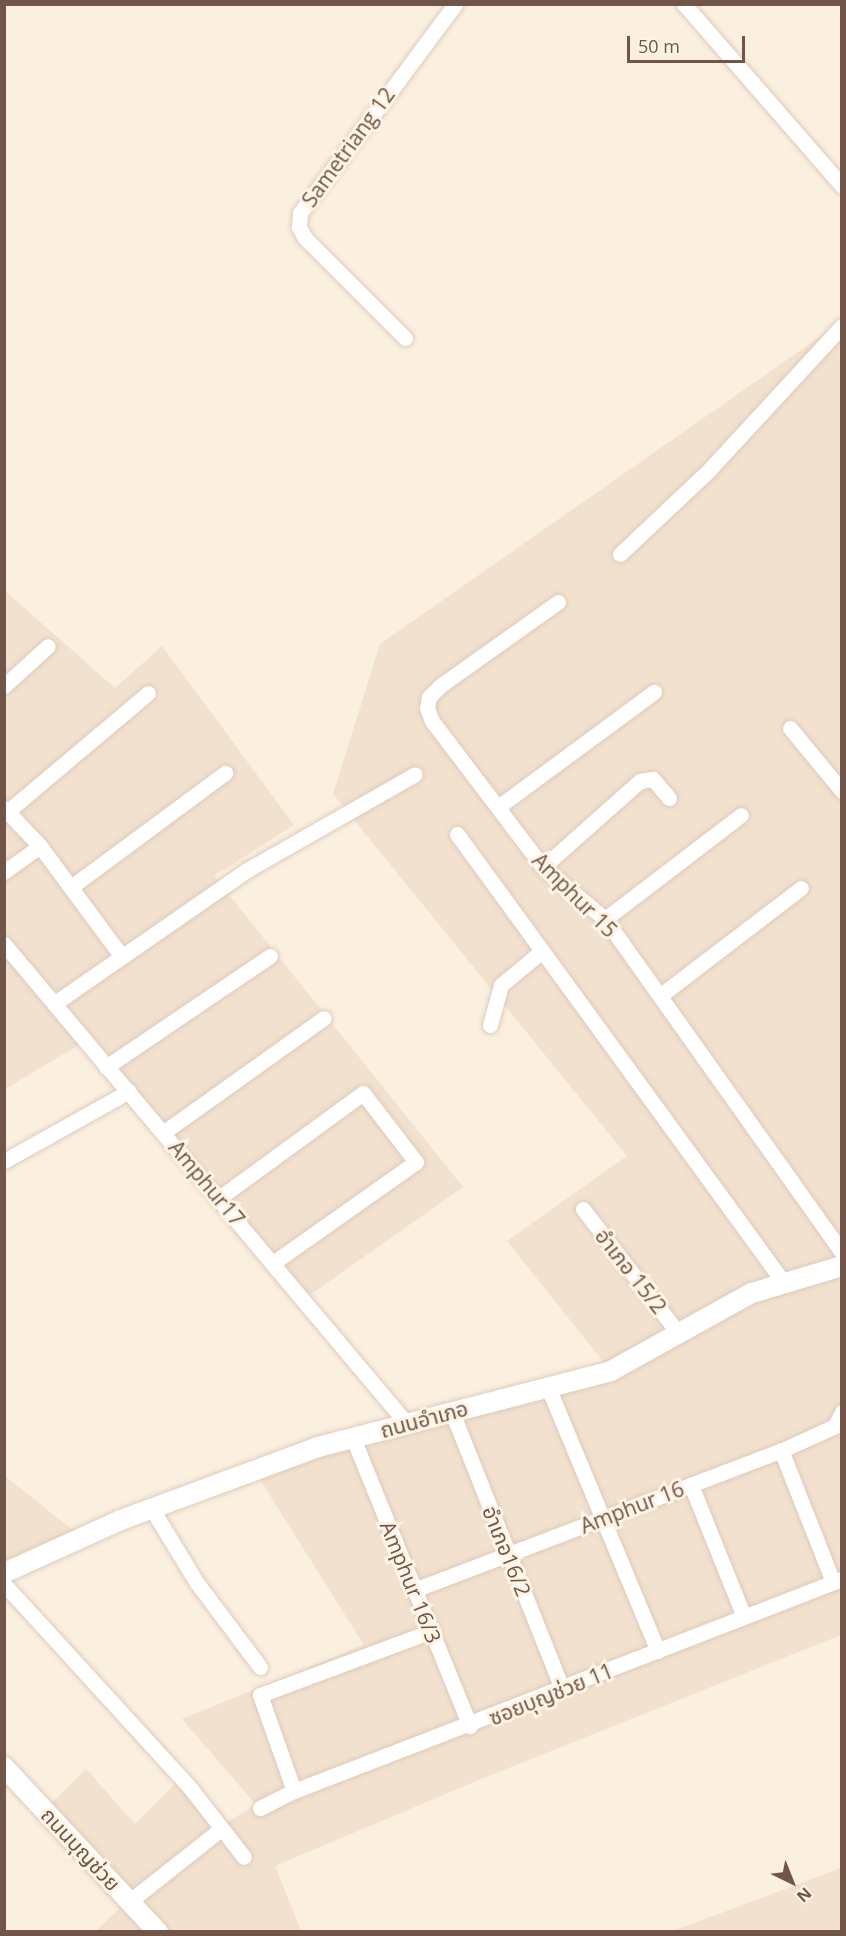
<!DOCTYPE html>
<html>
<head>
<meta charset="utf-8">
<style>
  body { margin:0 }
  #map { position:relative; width:846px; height:1936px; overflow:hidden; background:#fbefdf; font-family:"Open Sans","Noto Sans Thai",sans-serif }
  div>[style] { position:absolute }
  .residential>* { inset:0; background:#f2e1ce }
  .roads { filter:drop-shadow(0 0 2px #decbbc) drop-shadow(0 0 2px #decbbc) }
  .street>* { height:15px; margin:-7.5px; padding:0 7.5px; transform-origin:7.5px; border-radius:7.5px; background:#fff }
  .secondary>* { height:20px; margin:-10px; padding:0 10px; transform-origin:10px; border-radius:10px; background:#fff }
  span { translate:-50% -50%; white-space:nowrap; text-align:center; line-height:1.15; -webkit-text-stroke:6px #fef4e5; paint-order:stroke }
  .street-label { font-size:21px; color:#705548 }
  .frame { position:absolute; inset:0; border:6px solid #705548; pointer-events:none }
  .north { position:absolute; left:762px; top:1852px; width:60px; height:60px; -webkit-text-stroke:4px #fef4e5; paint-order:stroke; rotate:137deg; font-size:16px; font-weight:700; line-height:24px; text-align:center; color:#705548 }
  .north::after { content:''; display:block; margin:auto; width:21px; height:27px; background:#705548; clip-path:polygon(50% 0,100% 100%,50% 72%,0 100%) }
  .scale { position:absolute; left:627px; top:36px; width:118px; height:27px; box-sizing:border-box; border:3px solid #705548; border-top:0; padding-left:8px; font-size:18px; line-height:21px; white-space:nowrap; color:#705548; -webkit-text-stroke:4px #fef4e5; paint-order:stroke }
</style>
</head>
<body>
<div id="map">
  <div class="residential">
    <i style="clip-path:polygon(841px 322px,841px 1635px,481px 1779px,275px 1866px,301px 1931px,96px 1931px,120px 1908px,36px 1818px,86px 1769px,135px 1824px,175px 1784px,222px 1825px,256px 1805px,182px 1719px,364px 1645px,257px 1475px,320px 1449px,613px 1374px,507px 1241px,627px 1156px,333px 794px,380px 644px)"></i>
    <i style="clip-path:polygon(5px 591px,115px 688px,162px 646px,294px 825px,214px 876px,463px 1187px,307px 1297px,89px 1039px,5px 1089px)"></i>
    <i style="clip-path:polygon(5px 1476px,79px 1535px,5px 1569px)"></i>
    <i style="clip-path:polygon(841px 1868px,841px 1931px,673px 1931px)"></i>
  </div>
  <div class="roads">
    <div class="street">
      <i style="left:684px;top:4px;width:241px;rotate:49deg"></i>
      <i style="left:405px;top:338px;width:141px;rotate:-135deg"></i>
      <i style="left:305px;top:238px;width:13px;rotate:-119deg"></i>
      <i style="left:299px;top:227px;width:14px;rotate:-86deg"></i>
      <i style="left:300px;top:213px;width:260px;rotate:-53.4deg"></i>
      <i style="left:620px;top:554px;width:122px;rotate:-43.3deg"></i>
      <i style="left:709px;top:470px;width:196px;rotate:-47.3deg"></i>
      <i style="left:558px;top:602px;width:145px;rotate:144.6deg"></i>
      <i style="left:440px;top:686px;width:16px;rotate:135deg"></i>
      <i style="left:429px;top:697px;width:11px;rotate:100deg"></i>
      <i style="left:427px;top:708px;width:14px;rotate:69deg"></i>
      <i style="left:432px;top:721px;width:183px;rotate:52.8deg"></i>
      <i style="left:543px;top:867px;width:81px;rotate:40deg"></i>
      <i style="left:605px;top:919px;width:410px;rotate:54.6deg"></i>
      <i style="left:4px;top:686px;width:59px;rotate:-42.3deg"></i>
      <i style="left:790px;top:728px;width:82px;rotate:50.5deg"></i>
      <i style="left:498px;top:807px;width:194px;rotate:-36.4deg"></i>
      <i style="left:4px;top:808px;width:52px;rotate:46.5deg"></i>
      <i style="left:40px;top:846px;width:134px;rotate:53.5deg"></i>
      <i style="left:8px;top:811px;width:183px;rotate:-40.1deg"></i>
      <i style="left:457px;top:834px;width:555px;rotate:53.93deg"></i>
      <i style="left:543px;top:867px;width:130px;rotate:-41.6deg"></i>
      <i style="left:640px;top:781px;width:13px;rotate:-9deg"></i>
      <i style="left:653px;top:779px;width:25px;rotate:50deg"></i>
      <i style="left:4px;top:872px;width:44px;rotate:-35.8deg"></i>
      <i style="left:71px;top:887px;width:192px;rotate:-36.5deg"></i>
      <i style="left:605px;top:919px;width:171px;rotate:-37.4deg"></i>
      <i style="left:4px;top:944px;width:627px;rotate:49.98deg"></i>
      <i style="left:661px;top:995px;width:176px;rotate:-37.4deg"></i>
      <i style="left:55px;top:1003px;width:234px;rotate:-34.7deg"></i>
      <i style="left:247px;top:870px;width:193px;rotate:-29.7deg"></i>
      <i style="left:490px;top:1025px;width:41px;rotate:-74.6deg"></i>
      <i style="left:501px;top:985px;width:53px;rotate:-39.7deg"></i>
      <i style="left:106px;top:1067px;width:198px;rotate:-34.1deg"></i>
      <i style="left:164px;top:1132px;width:196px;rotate:-35.5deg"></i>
      <i style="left:4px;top:1161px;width:143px;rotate:-29.2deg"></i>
      <i style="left:219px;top:1198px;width:178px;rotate:-36.1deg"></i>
      <i style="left:363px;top:1093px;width:87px;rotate:52.5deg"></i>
      <i style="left:416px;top:1162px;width:175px;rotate:144.8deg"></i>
      <i style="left:583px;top:1209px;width:158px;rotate:52.5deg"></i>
      <i style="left:548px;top:1387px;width:286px;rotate:67.4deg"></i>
      <i style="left:452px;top:1412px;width:298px;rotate:68.3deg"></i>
      <i style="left:353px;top:1438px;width:311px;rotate:67.9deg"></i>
      <i style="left:781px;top:1450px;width:142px;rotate:68.5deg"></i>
      <i style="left:691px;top:1485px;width:142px;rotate:68.1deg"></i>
      <i style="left:152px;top:1509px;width:87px;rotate:58.7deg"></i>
      <i style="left:197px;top:1583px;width:105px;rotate:53.1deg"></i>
      <i style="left:4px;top:1584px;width:277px;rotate:47.6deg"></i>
      <i style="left:191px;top:1789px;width:86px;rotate:52.1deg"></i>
      <i style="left:414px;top:1590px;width:389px;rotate:-20.8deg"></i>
      <i style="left:778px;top:1452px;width:63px;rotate:-24.5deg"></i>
      <i style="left:835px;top:1426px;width:16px;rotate:-63deg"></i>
      <i style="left:294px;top:1791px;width:102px;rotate:-109.5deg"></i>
      <i style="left:260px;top:1695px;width:183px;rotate:-20.5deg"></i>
      <i style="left:260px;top:1808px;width:38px;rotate:-27deg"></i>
      <i style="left:294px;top:1791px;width:588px;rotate:-21.15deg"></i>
      <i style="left:130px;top:1901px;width:117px;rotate:-38.4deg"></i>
    </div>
    <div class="secondary">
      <i style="left:4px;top:1573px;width:128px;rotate:-24.4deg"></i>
      <i style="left:121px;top:1520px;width:210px;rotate:-20.3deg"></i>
      <i style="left:318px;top:1447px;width:303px;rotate:-14.5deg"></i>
      <i style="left:611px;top:1371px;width:161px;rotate:-29deg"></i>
      <i style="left:752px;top:1293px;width:94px;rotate:-16.7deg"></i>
      <i style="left:4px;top:1767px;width:226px;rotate:47deg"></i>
    </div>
  </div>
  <div class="street-label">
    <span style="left:348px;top:147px;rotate:-54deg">Sametriang 12</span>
    <span style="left:575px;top:895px;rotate:45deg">Amphur 15</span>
    <span style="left:207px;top:1183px;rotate:50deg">Amphur17</span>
    <span style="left:631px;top:1271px;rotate:52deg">อำเภอ 15/2</span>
    <span style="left:424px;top:1419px;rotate:-15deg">ถนนอำเภอ</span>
    <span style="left:632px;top:1507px;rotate:-21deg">Amphur 16</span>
    <span style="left:507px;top:1551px;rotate:68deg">อำเภอ16/2</span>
    <span style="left:411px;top:1582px;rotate:68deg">Amphur 16/3</span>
    <span style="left:551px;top:1694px;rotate:-22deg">ซอยบุญช่วย 11</span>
    <span style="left:81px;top:1849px;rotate:47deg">ถนนบุญช่วย</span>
  </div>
  <div class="frame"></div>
  <div class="north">N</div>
  <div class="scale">50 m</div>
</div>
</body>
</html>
